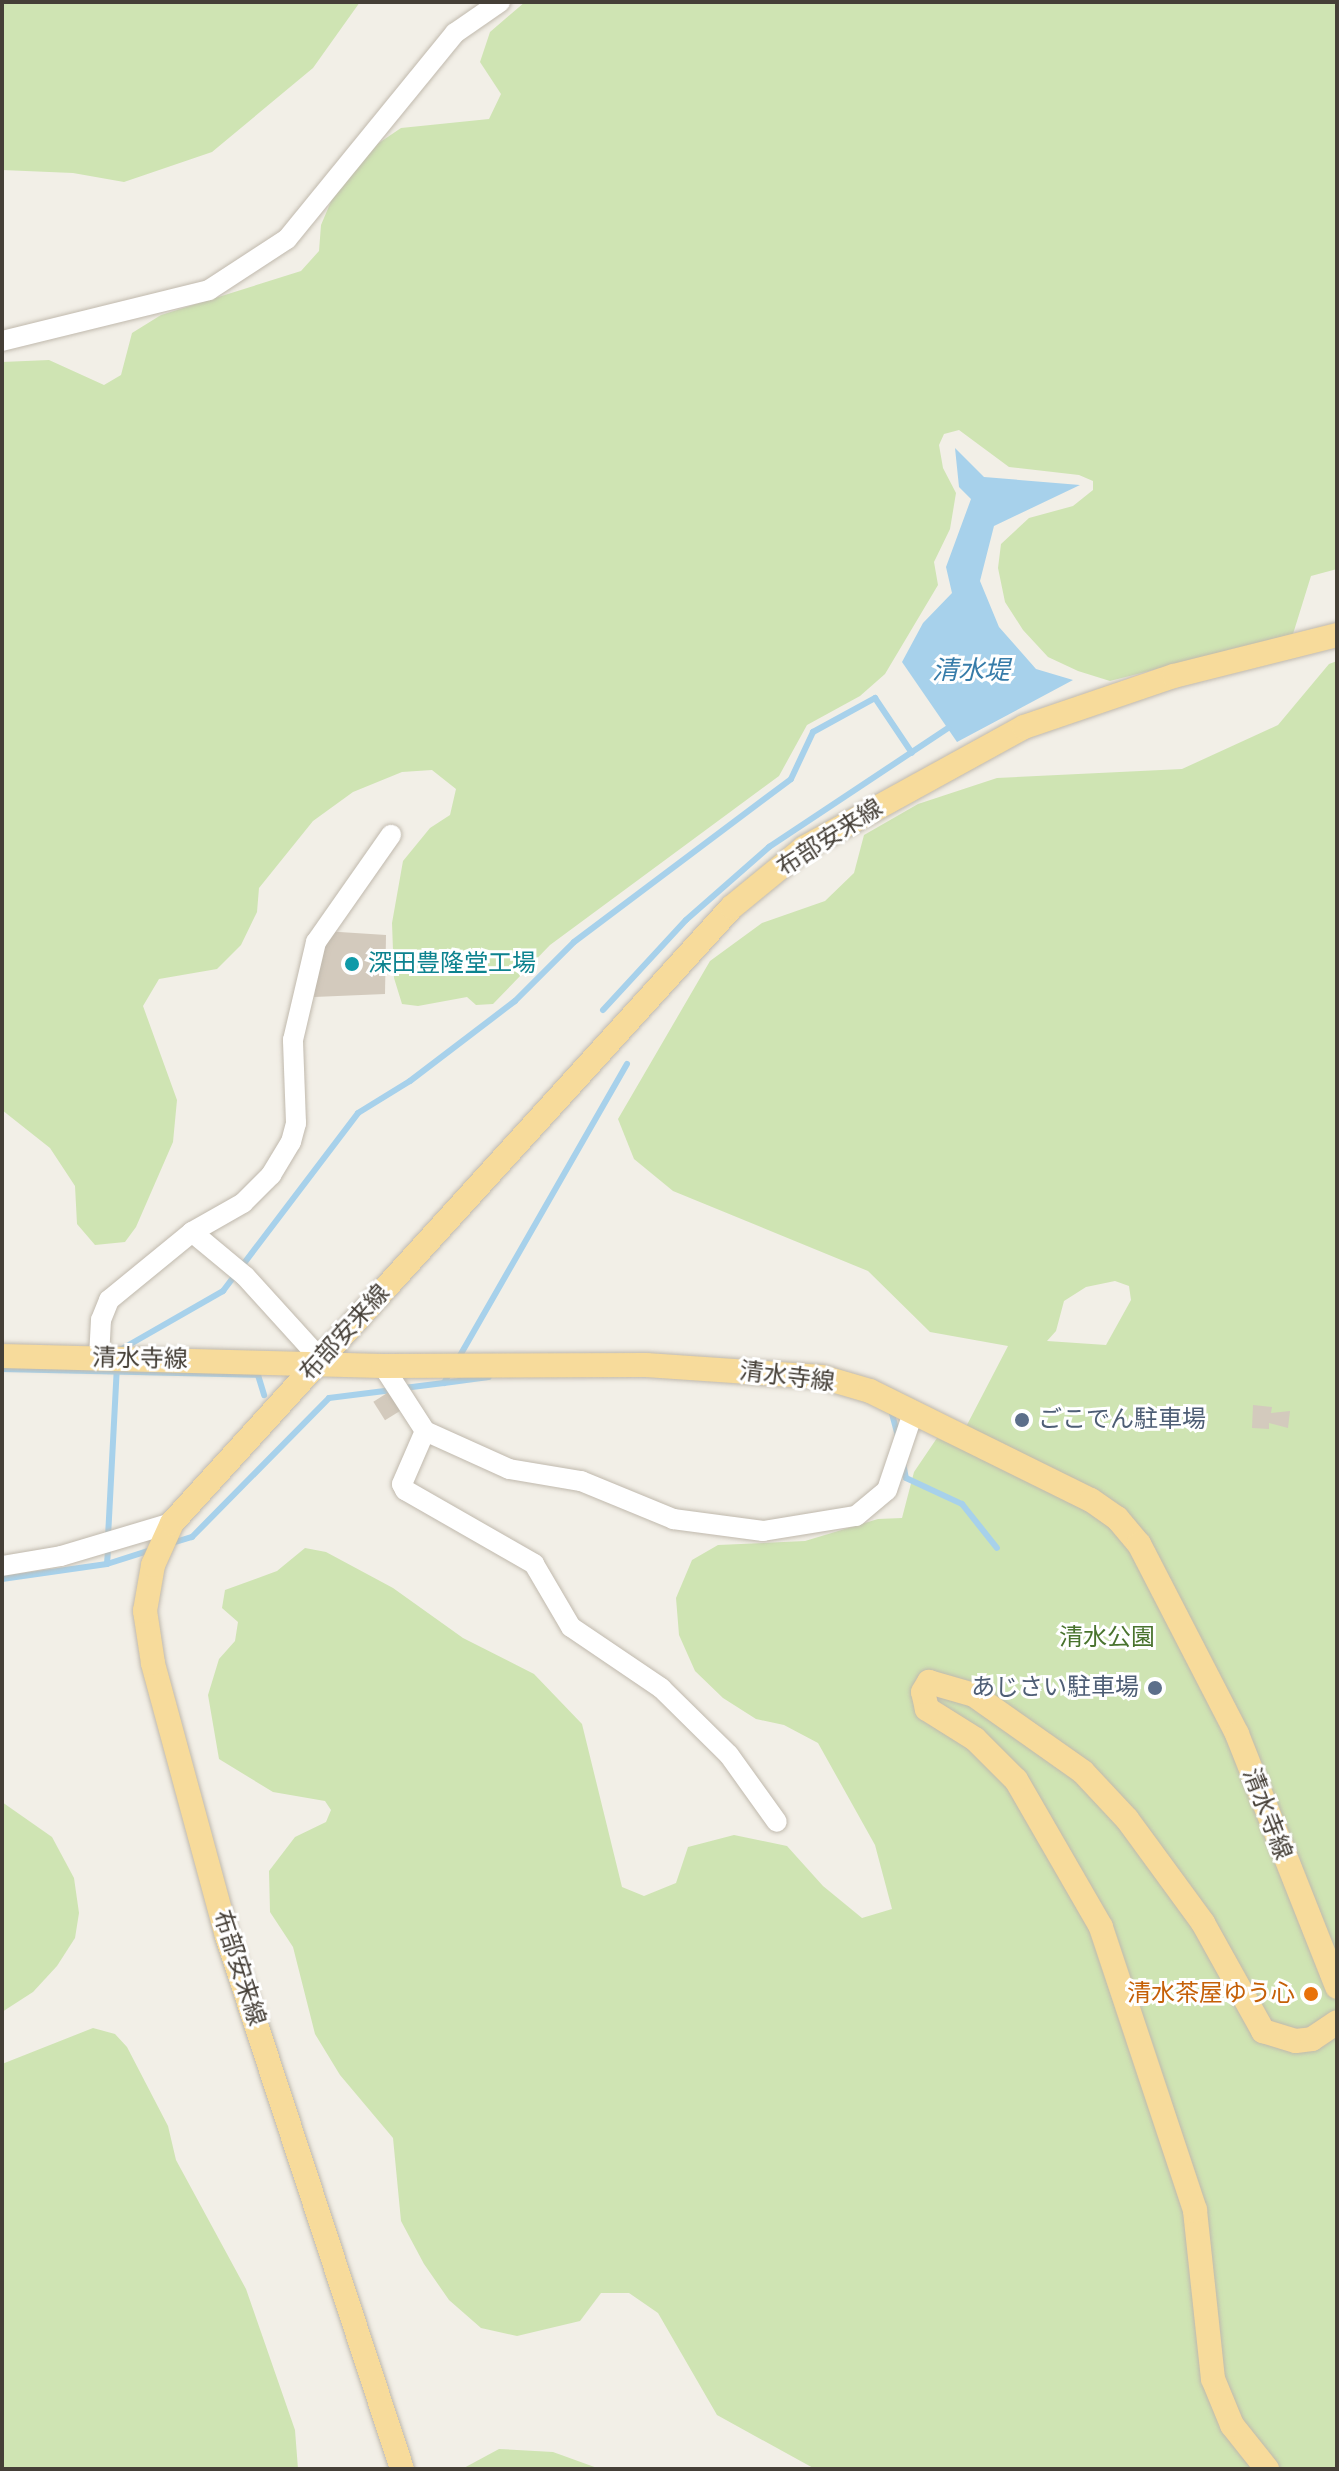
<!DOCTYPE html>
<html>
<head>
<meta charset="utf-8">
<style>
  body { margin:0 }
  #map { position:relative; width:1339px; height:2471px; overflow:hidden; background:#f2efe7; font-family:"Nunito Sans","Noto Sans JP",sans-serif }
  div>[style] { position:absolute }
  .green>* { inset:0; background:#cfe4b3 }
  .water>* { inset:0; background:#a7d1eb }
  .stream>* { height:6px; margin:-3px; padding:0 3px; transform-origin:3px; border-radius:3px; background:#a7d1eb }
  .building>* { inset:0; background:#d3cabd; transform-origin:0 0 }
  .roads { filter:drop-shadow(0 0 2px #c0b9ad) drop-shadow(0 0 2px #c0b9ad) }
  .minor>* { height:20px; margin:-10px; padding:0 10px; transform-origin:10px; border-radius:10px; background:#fff }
  .major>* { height:24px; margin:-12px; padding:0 12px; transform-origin:12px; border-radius:12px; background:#f7db9b }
  .dots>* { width:22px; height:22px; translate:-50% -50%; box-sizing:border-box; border:4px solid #fff; border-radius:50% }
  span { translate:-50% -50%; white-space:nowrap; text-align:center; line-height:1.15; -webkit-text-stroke:6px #fff; paint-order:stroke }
  .street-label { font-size:24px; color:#453f37 }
  .culture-label { font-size:24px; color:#0d838f }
  .left { translate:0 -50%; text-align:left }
  .service-label { font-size:24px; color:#4e5e75 }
  .right { translate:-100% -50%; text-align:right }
  .park-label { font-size:24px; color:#49732e }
  .food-label { font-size:24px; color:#c56008 }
  .water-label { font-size:26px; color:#377ca9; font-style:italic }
  .frame { position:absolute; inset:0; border:4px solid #453f37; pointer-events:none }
</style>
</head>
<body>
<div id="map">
  <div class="green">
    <i style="clip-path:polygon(2px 2px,360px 2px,313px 68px,212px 152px,124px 182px,73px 173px,2px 170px)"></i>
    <i style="clip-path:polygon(525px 2px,1337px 2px,1337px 569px,1311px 576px,1293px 634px,1110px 681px,1078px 671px,1048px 657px,1023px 630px,1005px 602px,998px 568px,1001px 544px,1029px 518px,1073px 506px,1093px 490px,1093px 481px,1079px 475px,1009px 467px,959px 430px,944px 434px,939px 445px,943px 468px,956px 493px,950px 529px,934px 562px,938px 585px,885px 674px,860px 696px,807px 725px,779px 776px,550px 945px,493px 1004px,476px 1005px,467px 997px,418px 1006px,402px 1004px,394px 978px,392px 923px,403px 861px,430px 828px,450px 815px,456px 789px,432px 770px,402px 772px,353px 792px,313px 821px,259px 888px,257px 912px,241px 945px,217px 969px,159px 979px,143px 1006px,177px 1100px,173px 1142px,136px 1227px,125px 1242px,95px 1245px,77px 1224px,75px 1186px,50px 1148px,2px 1110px,2px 362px,49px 360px,104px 385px,121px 375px,132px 333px,161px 315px,301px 271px,319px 251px,321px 225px,335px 192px,370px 149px,401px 128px,489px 119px,501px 94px,480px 62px,490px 32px)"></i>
    <i style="clip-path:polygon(evenodd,1337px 661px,1337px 2469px,815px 2469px,717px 2415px,658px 2313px,629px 2293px,601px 2293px,580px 2321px,517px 2336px,481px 2328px,449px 2300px,424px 2264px,401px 2221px,393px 2138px,340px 2075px,315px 2034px,293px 1947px,270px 1912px,269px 1871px,295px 1837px,326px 1822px,331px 1810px,325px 1801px,273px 1792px,219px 1759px,208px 1695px,219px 1659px,235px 1641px,238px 1622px,222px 1608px,225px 1590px,277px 1571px,305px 1548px,326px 1552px,393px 1588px,463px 1638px,534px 1674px,582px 1724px,622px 1887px,644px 1896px,676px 1883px,688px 1847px,734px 1835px,787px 1846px,823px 1886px,862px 1918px,892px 1909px,875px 1845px,818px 1743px,784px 1725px,756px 1719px,723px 1698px,695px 1671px,679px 1635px,676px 1598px,692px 1560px,718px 1545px,805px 1541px,878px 1519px,902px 1518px,914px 1472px,937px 1438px,956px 1446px,1008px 1346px,930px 1332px,868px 1271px,673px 1191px,634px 1159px,618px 1119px,710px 961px,762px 923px,825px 901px,854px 873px,864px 835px,918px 804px,997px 778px,1182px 769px,1278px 725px,1329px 664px,1337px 661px,1115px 1281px,1129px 1286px,1131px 1300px,1106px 1345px,1047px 1341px,1056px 1331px,1064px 1301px,1086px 1287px,1115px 1281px)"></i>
    <i style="clip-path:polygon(2px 1802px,52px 1837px,74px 1878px,79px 1913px,75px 1938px,57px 1966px,33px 1992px,2px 2012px)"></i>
    <i style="clip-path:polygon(93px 2028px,115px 2034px,127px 2047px,168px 2126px,176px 2160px,246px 2289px,295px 2430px,298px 2469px,2px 2469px,2px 2064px)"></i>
    <i style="clip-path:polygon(499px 2449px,553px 2452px,600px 2469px,462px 2469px)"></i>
  </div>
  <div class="water">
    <i style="clip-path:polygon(955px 448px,984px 477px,1080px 485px,994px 526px,980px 581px,999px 627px,1036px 669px,1073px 680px,957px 742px,902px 662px,923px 623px,952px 593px,946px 567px,971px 499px,959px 487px)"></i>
  </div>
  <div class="stream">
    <i style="left:603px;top:1010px;width:122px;rotate:-47.3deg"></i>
    <i style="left:686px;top:920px;width:111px;rotate:-41.3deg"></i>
    <i style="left:769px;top:847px;width:215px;rotate:-33.6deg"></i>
    <i style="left:120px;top:1350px;width:119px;rotate:-29.8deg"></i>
    <i style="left:223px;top:1291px;width:223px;rotate:-52.8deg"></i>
    <i style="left:358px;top:1113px;width:61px;rotate:-31.6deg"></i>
    <i style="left:410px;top:1081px;width:132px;rotate:-37.3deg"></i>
    <i style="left:515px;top:1001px;width:83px;rotate:-45deg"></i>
    <i style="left:574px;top:942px;width:271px;rotate:-36.9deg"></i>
    <i style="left:791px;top:779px;width:52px;rotate:-64.9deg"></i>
    <i style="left:813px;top:732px;width:71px;rotate:-28.7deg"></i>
    <i style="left:875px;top:698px;width:66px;rotate:56.1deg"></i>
    <i style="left:458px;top:1359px;width:340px;rotate:-60.2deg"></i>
    <i style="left:2px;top:1369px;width:256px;rotate:1.3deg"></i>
    <i style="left:258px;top:1375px;width:21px;rotate:73deg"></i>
    <i style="left:444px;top:1383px;width:45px;rotate:-7.6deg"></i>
    <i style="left:404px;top:1388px;width:40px;rotate:-7.1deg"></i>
    <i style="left:444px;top:1383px;width:13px;rotate:-61deg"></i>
    <i style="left:891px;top:1410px;width:28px;rotate:75deg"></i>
    <i style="left:903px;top:1463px;width:15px;rotate:79deg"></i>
    <i style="left:906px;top:1478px;width:62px;rotate:24.9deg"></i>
    <i style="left:962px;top:1504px;width:56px;rotate:51.5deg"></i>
    <i style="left:108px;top:1537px;width:173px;rotate:-87deg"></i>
    <i style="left:172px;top:1543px;width:21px;rotate:-17deg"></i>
    <i style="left:192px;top:1537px;width:195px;rotate:-45.4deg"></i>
    <i style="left:329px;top:1398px;width:64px;rotate:-7.1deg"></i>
    <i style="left:107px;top:1564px;width:16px;rotate:-86deg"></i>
    <i style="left:2px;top:1579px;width:106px;rotate:-8.1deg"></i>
    <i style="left:107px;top:1564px;width:49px;rotate:-17.7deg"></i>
  </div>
  <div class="building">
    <i style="clip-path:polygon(324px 931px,386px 935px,385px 994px,314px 997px)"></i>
    <i style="left:392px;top:1390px;width:22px;height:22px;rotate:58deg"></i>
    <i style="clip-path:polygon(1253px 1405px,1272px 1407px,1271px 1413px,1290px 1411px,1288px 1428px,1269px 1423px,1269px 1429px,1252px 1428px)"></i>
  </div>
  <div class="roads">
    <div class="minor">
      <i style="left:2px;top:341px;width:213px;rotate:-13.8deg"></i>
      <i style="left:209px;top:290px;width:93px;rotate:-33.2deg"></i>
      <i style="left:287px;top:239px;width:266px;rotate:-50.8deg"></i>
      <i style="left:455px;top:33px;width:55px;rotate:-34.6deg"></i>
      <i style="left:192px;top:1232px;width:69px;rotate:39.7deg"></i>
      <i style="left:245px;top:1276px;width:100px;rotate:47.8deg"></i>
      <i style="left:312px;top:1350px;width:15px;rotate:70deg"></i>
      <i style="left:99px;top:1358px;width:38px;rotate:-87deg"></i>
      <i style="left:101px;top:1320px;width:22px;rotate:-68deg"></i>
      <i style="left:109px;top:1300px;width:107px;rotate:-39.3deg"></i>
      <i style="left:192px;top:1232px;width:59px;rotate:-29.6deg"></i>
      <i style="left:243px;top:1203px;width:40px;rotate:-45deg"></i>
      <i style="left:271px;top:1175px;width:39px;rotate:-59deg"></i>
      <i style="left:291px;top:1142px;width:20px;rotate:-75deg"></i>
      <i style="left:296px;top:1123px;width:83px;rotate:-92.1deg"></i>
      <i style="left:293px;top:1040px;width:101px;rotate:-76.8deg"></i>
      <i style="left:316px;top:942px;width:131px;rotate:-55deg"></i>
      <i style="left:383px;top:1366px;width:77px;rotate:57.1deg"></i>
      <i style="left:425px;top:1431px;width:58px;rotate:113.5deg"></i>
      <i style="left:402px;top:1484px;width:7px;rotate:63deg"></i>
      <i style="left:405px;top:1490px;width:149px;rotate:29.8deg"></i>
      <i style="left:534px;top:1564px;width:73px;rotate:59.6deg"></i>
      <i style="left:571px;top:1627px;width:109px;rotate:34.1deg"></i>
      <i style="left:661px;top:1688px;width:95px;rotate:44.6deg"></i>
      <i style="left:729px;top:1755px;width:82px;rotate:54.4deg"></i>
      <i style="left:425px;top:1431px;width:92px;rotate:24.3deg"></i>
      <i style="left:509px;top:1469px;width:73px;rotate:9.5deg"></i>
      <i style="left:581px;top:1481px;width:100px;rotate:22.4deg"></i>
      <i style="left:673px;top:1519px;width:91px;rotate:7.6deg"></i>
      <i style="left:763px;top:1531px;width:94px;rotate:-9.2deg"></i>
      <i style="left:856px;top:1516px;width:40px;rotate:-40deg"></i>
      <i style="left:887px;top:1490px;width:81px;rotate:-71.3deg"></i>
      <i style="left:2px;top:1566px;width:60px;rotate:-9.6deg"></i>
      <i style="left:61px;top:1556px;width:116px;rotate:-16.6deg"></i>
    </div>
    <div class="major">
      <i style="left:2px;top:1356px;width:381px;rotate:1.5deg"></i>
      <i style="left:383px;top:1366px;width:263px;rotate:-0.2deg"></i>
      <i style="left:646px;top:1365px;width:176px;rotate:3.9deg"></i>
      <i style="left:822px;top:1377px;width:50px;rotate:16.3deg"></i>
      <i style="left:870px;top:1391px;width:246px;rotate:26.3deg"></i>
      <i style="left:1091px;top:1500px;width:32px;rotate:35deg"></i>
      <i style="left:1117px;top:1518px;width:34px;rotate:50deg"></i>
      <i style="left:1139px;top:1544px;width:214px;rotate:62.7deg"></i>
      <i style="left:1237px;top:1734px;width:272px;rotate:68.4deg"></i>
      <i style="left:402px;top:2469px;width:561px;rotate:-108.18deg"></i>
      <i style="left:227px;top:1936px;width:283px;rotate:-105.2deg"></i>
      <i style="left:153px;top:1663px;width:53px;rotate:-98.7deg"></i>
      <i style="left:145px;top:1611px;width:47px;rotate:-80.1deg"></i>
      <i style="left:153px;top:1565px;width:46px;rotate:-65.7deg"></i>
      <i style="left:172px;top:1523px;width:832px;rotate:-47.73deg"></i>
      <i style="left:732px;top:907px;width:93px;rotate:-39.3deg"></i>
      <i style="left:804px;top:848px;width:251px;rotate:-28.8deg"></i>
      <i style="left:1024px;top:727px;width:158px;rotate:-18.8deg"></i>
      <i style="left:1174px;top:676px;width:168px;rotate:-14.1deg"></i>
      <i style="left:1267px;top:2469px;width:56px;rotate:-128.5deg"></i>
      <i style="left:1232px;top:2425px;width:50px;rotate:-112.4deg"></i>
      <i style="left:1213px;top:2379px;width:170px;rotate:-96.1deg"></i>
      <i style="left:1195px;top:2210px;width:298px;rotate:-108.4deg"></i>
      <i style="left:1101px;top:1927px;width:170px;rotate:-120deg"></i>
      <i style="left:1016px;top:1780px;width:58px;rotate:-135deg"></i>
      <i style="left:975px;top:1739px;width:57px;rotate:-148deg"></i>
      <i style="left:927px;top:1709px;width:17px;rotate:-103deg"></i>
      <i style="left:923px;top:1692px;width:12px;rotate:-59deg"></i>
      <i style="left:929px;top:1682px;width:47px;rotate:16.1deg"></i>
      <i style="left:974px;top:1695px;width:133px;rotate:35.2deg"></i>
      <i style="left:1083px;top:1772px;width:64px;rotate:46.9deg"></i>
      <i style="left:1127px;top:1819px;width:129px;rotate:53.8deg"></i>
      <i style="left:1203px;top:1923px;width:124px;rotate:60.9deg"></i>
      <i style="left:1263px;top:2031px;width:34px;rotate:17deg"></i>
      <i style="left:1296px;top:2041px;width:16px;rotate:-7deg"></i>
      <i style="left:1312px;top:2039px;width:30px;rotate:-34deg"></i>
    </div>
  </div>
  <div class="dots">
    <i style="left:352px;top:964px;background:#0f9aa8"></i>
    <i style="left:1022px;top:1420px;background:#5c6f8a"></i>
    <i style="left:1155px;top:1688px;background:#5c6f8a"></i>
    <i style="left:1311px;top:1994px;background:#e8710a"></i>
  </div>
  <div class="street-label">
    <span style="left:830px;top:838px;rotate:-33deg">布部安来線</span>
    <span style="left:345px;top:1333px;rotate:-48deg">布部安来線</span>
    <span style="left:140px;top:1359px;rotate:1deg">清水寺線</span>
    <span style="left:787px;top:1377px;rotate:7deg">清水寺線</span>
    <span style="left:1267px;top:1814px;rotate:69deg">清水寺線</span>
    <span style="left:239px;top:1968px;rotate:72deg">布部安来線</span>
  </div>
  <div class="culture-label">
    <span class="left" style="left:368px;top:964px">深田豊隆堂工場</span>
  </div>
  <div class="service-label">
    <span class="left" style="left:1038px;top:1420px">ごこでん駐車場</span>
    <span class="right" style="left:1139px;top:1688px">あじさい駐車場</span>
  </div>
  <div class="park-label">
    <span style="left:1107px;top:1638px">清水公園</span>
  </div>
  <div class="food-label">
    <span class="right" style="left:1295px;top:1994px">清水茶屋ゆう心</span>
  </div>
  <div class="water-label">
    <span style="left:971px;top:671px">清水堤</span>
  </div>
  <div class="frame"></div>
</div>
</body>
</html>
